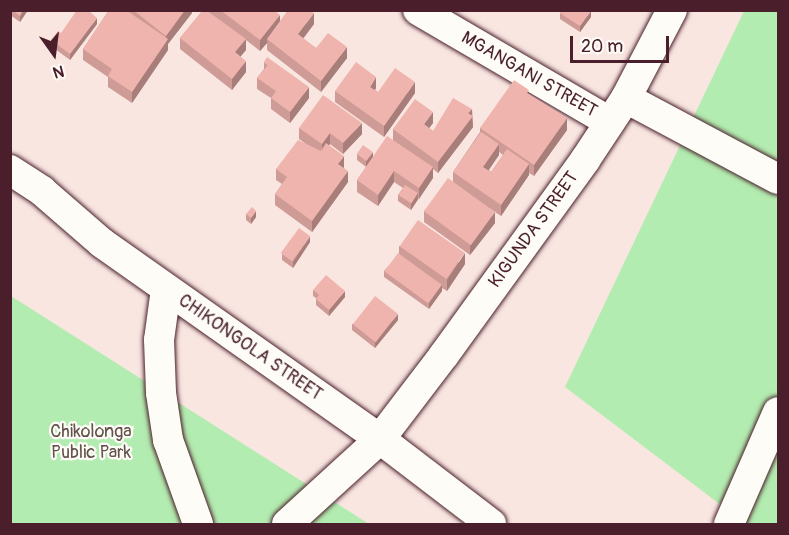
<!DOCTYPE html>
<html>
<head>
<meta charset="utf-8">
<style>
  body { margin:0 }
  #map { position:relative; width:789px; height:535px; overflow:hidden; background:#f9e6e1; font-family:Pangolin,sans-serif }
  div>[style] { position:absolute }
  .green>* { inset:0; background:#b3ecb0 }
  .roads { filter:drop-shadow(0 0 2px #4a1f2b) drop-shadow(0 0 2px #4a1f2b) }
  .street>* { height:30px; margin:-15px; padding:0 15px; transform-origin:15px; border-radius:15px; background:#fdfcf7 }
  .wall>* { inset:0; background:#ce9b96 }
  .shaded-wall>* { inset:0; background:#a87e7a }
  .building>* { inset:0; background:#f0b4ae; transform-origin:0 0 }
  span { translate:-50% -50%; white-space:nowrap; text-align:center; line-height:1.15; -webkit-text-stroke:4.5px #fdfcf7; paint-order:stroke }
  .street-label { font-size:18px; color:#4a1f2b }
  .park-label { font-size:18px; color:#64524c }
  .frame { position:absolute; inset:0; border:12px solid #4a1f2b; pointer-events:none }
  .north { position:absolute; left:24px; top:24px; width:60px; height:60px; -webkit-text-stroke:4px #fdfcf7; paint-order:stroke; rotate:166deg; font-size:16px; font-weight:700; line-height:24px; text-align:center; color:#4a1f2b }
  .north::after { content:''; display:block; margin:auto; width:21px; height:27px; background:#4a1f2b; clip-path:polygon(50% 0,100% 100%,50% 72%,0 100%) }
  .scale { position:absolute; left:570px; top:36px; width:99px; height:27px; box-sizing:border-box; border:3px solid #4a1f2b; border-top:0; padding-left:8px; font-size:18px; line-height:21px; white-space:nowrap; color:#4a1f2b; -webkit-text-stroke:4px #fdfcf7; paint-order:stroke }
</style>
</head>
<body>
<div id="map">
  <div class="green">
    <i style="clip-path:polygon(744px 11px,778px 11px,778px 524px,746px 524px,565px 387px)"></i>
    <i style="clip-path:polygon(11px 296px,369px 524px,11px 524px)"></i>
  </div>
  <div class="roads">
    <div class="street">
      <i style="left:418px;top:10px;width:222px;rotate:30.3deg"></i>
      <i style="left:626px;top:98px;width:172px;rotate:28.1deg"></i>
      <i style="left:10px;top:170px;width:38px;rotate:33deg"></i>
      <i style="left:42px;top:191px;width:79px;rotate:40.9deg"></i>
      <i style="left:102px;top:243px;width:340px;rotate:35.2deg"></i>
      <i style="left:380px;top:439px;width:140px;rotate:37.4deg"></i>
      <i style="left:166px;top:289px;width:51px;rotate:97.8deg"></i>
      <i style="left:159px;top:340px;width:53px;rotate:87.8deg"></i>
      <i style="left:161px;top:393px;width:48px;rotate:81.5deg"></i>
      <i style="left:168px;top:440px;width:89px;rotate:70.3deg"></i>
      <i style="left:287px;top:524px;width:126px;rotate:-42.4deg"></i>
      <i style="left:380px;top:439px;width:106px;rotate:-52.7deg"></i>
      <i style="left:444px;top:355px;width:241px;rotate:-54.1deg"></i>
      <i style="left:585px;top:160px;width:74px;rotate:-56.5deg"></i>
      <i style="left:626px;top:98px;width:99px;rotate:-62.4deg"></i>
      <i style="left:729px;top:524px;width:122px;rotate:-66.4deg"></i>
    </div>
  </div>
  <div class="wall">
    <i style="clip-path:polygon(10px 10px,28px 10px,20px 22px,10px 15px)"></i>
    <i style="clip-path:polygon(109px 10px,192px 10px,192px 13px,168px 44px,168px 50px,132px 103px,108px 87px,108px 77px,83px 60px,83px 49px)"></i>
    <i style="clip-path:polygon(203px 10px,274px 10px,280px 21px,314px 24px,303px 39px,316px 48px,347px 58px,321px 92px,267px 50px,267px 43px,260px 51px,246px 40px,246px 50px,240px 57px,246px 72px,232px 90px,180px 49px,180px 38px)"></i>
    <i style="clip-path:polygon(560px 13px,591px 17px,580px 32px,560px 19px)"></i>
    <i style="clip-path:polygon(97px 24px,70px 60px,51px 46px,51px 40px,61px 33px)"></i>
    <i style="clip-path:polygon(264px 62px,309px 98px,290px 123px,271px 109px,271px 98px,257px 89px,257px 78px,264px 69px)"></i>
    <i style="clip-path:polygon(376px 88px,375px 90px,378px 92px,415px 93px,384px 137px,335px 102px,335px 91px)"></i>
    <i style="clip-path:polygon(evenodd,529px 94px,567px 130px,534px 176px,529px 173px,529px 175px,501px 216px,489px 208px,495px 223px,470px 255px,424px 222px,424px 211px,453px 182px,453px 172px,480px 132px,480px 128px,529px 94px,499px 152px,503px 155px,491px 172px,489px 170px,499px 155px,499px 152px)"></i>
    <i style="clip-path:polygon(472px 116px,473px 127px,438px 173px,433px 169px,433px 178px,411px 210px,398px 201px,398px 195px,403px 188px,394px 182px,378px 206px,357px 192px,357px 180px,366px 167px,357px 160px,357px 154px,373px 157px,393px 140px,393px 129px,433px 123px,429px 128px,433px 131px)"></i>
    <i style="clip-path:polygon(299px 128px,362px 134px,343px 154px,330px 144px,329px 145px,344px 167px,348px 182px,312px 232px,275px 205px,275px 194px,282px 184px,276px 180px,276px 169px,306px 144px,299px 139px)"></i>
    <i style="clip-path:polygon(246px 214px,256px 217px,251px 224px,246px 220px)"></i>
    <i style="clip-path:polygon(310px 242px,293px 268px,282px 260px,282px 254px)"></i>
    <i style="clip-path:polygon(399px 246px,465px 264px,447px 291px,442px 288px,442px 291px,429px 309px,384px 277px,384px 271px,399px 254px)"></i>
    <i style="clip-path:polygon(313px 290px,345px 297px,329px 316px,316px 305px,316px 298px,313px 296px)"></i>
    <i style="clip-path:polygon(398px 320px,375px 348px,352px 330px,352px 324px)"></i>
  </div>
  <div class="shaded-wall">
    <i style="clip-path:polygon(23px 10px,28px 10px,20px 22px,20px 16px)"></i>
    <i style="clip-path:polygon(185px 10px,192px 10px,192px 13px,168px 44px,168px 50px,132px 103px,132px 92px,166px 42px,166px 36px)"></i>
    <i style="clip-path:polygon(591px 11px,591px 17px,580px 32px,580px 26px)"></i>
    <i style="clip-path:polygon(314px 13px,314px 24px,298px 45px,298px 34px)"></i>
    <i style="clip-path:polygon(280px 15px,280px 26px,267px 39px,267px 43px,260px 51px,260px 40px)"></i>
    <i style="clip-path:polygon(97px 18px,97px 24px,70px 60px,70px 54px)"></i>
    <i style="clip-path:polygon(246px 39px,246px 50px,235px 63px,235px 52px)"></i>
    <i style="clip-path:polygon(347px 47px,347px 58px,321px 92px,321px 81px)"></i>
    <i style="clip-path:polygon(246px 61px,246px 72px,232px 90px,232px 79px)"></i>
    <i style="clip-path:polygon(376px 77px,376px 88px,370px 98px,370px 87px)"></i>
    <i style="clip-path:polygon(415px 82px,415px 93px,384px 137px,384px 126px)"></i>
    <i style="clip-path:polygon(309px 87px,309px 98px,290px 123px,290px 112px)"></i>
    <i style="clip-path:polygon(472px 109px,473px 127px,438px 173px,438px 162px,468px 113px)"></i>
    <i style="clip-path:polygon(433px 112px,433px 123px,424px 135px,424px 124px)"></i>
    <i style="clip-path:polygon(567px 118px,567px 130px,534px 176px,534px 165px)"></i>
    <i style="clip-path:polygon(362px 123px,362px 134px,343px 154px,343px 143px)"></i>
    <i style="clip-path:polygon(330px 133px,330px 144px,322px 155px,322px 144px)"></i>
    <i style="clip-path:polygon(499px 144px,499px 155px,483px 178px,483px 167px)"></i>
    <i style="clip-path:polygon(373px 152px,373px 158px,366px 167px,366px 161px)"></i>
    <i style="clip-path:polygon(344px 156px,344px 167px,338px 175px,338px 164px)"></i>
    <i style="clip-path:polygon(529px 164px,529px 175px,501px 216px,501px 205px)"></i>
    <i style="clip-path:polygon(433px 167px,433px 178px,419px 199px,419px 188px)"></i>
    <i style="clip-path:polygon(348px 171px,348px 182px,312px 232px,312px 221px)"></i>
    <i style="clip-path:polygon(394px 171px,394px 182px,378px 206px,378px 195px)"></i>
    <i style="clip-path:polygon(418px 193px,418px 199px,411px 210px,411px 204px)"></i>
    <i style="clip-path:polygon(256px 211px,256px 217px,251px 224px,251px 218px)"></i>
    <i style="clip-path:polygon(495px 212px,495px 223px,470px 255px,470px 244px)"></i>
    <i style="clip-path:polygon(310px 236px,310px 242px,293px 268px,293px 262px)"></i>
    <i style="clip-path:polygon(465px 253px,465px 264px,447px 291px,447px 280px)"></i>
    <i style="clip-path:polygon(442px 285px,442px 291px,429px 309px,429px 303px)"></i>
    <i style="clip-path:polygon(345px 291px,345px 297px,329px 316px,329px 310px)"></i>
    <i style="clip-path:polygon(398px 314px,398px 320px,375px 348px,375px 342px)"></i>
  </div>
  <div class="building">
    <i style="clip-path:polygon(12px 10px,23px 10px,20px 16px)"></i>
    <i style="clip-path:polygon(77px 10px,88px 10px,97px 18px,70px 54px,51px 40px,58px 31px,61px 33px)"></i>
    <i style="clip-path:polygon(109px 10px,126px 10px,168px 39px,132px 92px,108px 76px,112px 69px,83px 49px)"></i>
    <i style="clip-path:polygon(133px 10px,185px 10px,166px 36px)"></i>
    <i style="clip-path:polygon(203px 10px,206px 10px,246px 39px,235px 52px,246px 61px,232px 79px,180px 38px)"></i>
    <i style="clip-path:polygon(220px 10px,274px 10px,280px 15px,260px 40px)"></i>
    <i style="clip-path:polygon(288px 10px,310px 10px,314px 13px,298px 34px,316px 48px,328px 33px,347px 47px,321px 81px,267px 39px)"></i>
    <i style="clip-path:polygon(561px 10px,590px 10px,591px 11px,580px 26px,560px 13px)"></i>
    <i style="clip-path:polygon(267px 57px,309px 87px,290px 112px,271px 98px,276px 91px,257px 78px,268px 65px,264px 62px)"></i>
    <i style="clip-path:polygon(356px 62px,376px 77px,370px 87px,378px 92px,395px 68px,415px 82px,384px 126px,335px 91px)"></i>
    <i style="clip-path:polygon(514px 80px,529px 90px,527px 93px,567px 118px,534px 165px,480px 128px)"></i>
    <i style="clip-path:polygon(323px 95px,362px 123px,343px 143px,330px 133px,322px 144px,299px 128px)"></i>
    <i style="clip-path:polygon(453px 98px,472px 109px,468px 113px,473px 116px,438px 162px,393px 129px,415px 99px,433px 112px,424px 124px,433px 131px)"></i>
    <i style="clip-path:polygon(481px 132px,499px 144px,483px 167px,491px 172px,507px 149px,529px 164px,501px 205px,453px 172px)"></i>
    <i style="clip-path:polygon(387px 136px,433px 167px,419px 188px,394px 171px,378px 195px,357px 180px)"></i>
    <i style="clip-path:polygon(298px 140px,321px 151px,326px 143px,344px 156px,338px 164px,348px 171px,312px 221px,275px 194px,287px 177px,276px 169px)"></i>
    <i style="left:363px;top:145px;width:12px;height:11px;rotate:35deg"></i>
    <i style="left:448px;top:178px;width:58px;height:41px;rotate:36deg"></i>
    <i style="left:405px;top:185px;width:15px;height:12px;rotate:32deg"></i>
    <i style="clip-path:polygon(252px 207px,256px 211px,251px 218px,246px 214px)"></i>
    <i style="left:418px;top:220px;width:57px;height:32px;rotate:35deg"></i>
    <i style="left:299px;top:228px;width:14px;height:31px;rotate:36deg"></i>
    <i style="left:398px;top:253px;width:54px;height:23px;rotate:36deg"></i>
    <i style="clip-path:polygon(326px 275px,345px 291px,329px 310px,316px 299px,319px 295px,313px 290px)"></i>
    <i style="left:375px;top:296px;width:29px;height:36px;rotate:38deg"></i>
  </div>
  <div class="street-label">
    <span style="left:529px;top:75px;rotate:30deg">MGANGANI STREET</span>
    <span style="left:534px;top:230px;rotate:-54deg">KIGUNDA STREET</span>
    <span style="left:250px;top:348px;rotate:35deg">CHIKONGOLA STREET</span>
  </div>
  <div class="park-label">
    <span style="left:91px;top:443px">Chikolonga<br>Public Park</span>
  </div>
  <div class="frame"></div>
  <div class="north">N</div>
  <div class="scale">20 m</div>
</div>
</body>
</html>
